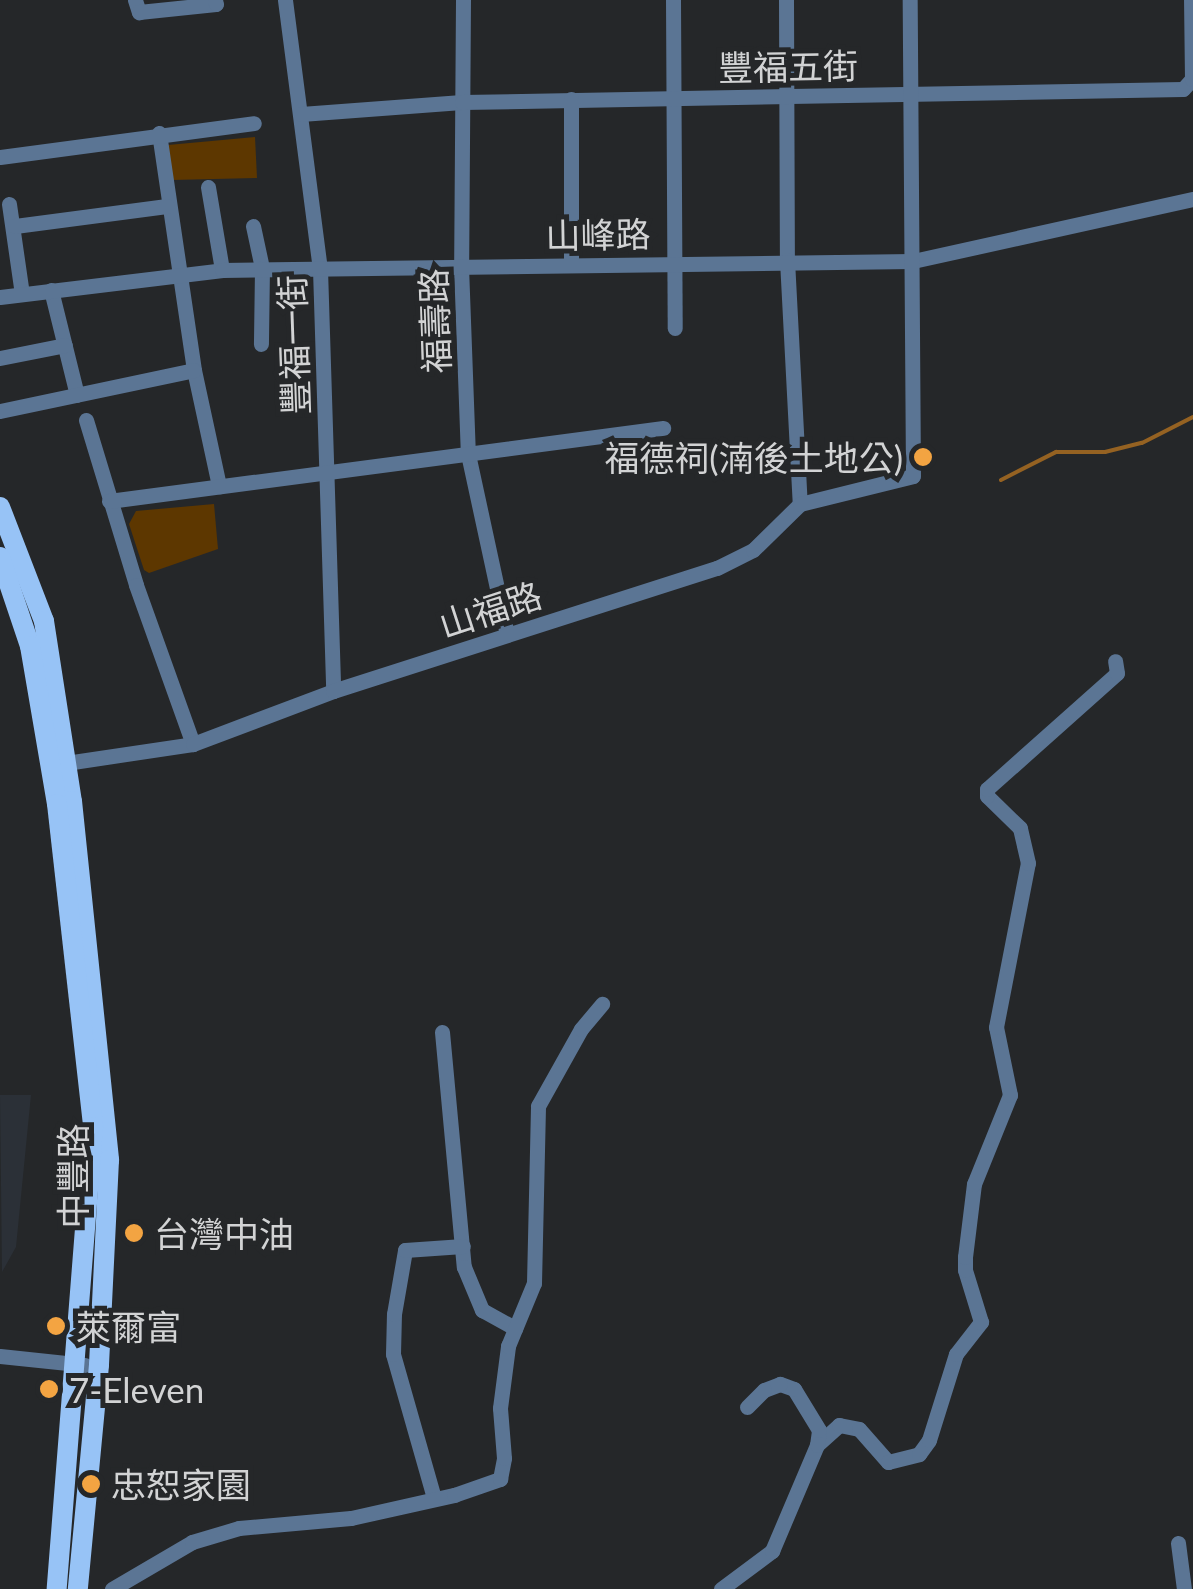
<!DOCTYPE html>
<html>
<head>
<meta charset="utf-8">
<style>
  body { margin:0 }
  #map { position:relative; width:1193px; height:1589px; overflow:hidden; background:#252729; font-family:Lato,"Noto Sans TC",sans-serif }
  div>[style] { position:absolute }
  .built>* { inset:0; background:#2b3037 }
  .green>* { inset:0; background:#5d3700 }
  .stream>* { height:4px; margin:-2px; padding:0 2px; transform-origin:2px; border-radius:2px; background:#956222 }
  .minor>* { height:15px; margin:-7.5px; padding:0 7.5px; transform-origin:7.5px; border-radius:7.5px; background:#5b7594 }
  .major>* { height:20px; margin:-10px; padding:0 10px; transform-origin:10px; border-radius:10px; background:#97c3f6 }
  .dots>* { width:28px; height:28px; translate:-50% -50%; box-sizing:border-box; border:5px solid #252729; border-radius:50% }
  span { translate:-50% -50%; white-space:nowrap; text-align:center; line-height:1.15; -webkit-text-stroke:10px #252729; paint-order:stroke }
  .street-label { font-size:35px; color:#d2d3d4 }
  .poi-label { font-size:35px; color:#d2d3d4 }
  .right { translate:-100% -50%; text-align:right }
  .left { translate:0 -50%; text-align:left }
</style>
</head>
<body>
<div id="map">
  <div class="built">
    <i style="clip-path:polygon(0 1095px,31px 1095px,16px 1247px,2px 1272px)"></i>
  </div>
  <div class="green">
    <i style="clip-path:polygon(255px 137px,257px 178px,172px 180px,168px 145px)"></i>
    <i style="clip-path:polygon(214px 504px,218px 549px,149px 573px,144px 570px,129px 524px,136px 511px)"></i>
  </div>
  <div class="stream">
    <i style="left:1001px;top:480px;width:62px;rotate:-27deg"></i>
    <i style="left:1056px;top:452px;width:49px"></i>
    <i style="left:1105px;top:452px;width:38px;rotate:-14deg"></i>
    <i style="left:1142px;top:443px;width:57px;rotate:-27deg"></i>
  </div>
  <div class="minor">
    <i style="left:135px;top:0;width:13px;rotate:72deg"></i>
    <i style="left:139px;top:12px;width:77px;rotate:-5.9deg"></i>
    <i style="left:216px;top:4px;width:4px;rotate:-104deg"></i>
    <i style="left:285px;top:0;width:271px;rotate:82.6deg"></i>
    <i style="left:320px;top:269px;width:422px;rotate:88.2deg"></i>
    <i style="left:463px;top:0;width:266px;rotate:90.4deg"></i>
    <i style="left:461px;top:266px;width:188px;rotate:87.9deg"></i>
    <i style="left:468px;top:454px;width:185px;rotate:77.8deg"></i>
    <i style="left:673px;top:0;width:328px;rotate:89.7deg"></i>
    <i style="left:786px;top:0;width:260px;rotate:89.8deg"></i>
    <i style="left:787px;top:260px;width:244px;rotate:87deg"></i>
    <i style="left:301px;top:114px;width:161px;rotate:-4.3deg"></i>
    <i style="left:462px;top:102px;width:721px;rotate:-1.03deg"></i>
    <i style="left:1183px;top:89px;width:13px;rotate:-48deg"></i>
    <i style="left:1192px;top:79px;width:79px;rotate:-90.7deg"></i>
    <i style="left:159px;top:133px;width:240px;rotate:81.6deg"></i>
    <i style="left:194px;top:370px;width:119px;rotate:77.8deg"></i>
    <i style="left:0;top:157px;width:256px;rotate:-7.6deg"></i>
    <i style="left:208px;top:187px;width:84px;rotate:80.4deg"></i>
    <i style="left:9px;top:204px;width:91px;rotate:81.8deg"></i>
    <i style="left:15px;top:226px;width:153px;rotate:-7.5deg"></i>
    <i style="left:253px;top:226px;width:43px;rotate:77.9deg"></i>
    <i style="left:262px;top:268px;width:76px;rotate:90.8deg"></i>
    <i style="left:571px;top:264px;width:165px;rotate:-90deg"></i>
    <i style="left:51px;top:290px;width:108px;rotate:76.1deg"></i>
    <i style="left:0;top:297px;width:224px;rotate:-6.9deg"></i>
    <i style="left:222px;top:270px;width:691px;rotate:-0.75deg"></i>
    <i style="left:913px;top:261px;width:287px;rotate:-12.5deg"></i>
    <i style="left:0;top:358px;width:66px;rotate:-11.3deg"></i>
    <i style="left:0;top:411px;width:198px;rotate:-11.9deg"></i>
    <i style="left:86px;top:420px;width:172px;rotate:73.1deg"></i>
    <i style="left:136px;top:585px;width:169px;rotate:70.3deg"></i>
    <i style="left:109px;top:501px;width:559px;rotate:-7.51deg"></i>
    <i style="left:66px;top:763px;width:128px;rotate:-8.5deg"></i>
    <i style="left:193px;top:744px;width:150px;rotate:-20.7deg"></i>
    <i style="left:333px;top:691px;width:403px;rotate:-17.8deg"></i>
    <i style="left:717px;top:568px;width:40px;rotate:-26.6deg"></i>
    <i style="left:753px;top:550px;width:66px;rotate:-44.4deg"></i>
    <i style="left:800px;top:504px;width:116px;rotate:-13.9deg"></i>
    <i style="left:913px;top:476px;width:476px;rotate:-90.4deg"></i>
    <i style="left:442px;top:1032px;width:236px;rotate:84.7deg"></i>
    <i style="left:464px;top:1267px;width:47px;rotate:67.3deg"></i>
    <i style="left:482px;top:1310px;width:38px;rotate:29deg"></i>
    <i style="left:0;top:1356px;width:85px;rotate:6deg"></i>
    <i style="left:817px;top:1445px;width:30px;rotate:-42deg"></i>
    <i style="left:839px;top:1425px;width:20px;rotate:11deg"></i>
    <i style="left:859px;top:1429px;width:44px;rotate:48.7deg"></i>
    <i style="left:888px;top:1462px;width:32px;rotate:-14deg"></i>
    <i style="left:919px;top:1454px;width:17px;rotate:-54deg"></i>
    <i style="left:929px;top:1440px;width:90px;rotate:-72.6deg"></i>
    <i style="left:956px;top:1354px;width:41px;rotate:-52deg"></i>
    <i style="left:981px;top:1322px;width:54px;rotate:-107.1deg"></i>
    <i style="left:965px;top:1270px;width:13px;rotate:-90deg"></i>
    <i style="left:965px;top:1257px;width:74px;rotate:-83deg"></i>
    <i style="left:974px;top:1184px;width:96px;rotate:-68deg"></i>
    <i style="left:1010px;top:1095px;width:69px;rotate:-101.6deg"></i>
    <i style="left:996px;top:1027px;width:167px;rotate:-79deg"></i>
    <i style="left:1028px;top:863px;width:36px;rotate:-103deg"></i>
    <i style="left:1020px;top:828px;width:46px;rotate:-135.9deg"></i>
    <i style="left:987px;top:796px;width:7px;rotate:-90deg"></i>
    <i style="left:987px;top:789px;width:174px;rotate:-41.7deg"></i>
    <i style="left:1117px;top:673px;width:12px;rotate:-99deg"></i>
    <i style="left:434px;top:1498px;width:150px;rotate:-105.9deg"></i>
    <i style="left:393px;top:1354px;width:40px;rotate:-88.6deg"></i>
    <i style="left:394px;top:1314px;width:65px;rotate:-80.2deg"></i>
    <i style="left:405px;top:1250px;width:58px;rotate:-3.9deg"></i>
    <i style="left:1178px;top:1543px;width:46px;rotate:82.6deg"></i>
    <i style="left:112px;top:1589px;width:93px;rotate:-30.4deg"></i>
    <i style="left:192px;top:1542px;width:49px;rotate:-16.6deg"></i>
    <i style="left:239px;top:1528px;width:112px;rotate:-5.1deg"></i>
    <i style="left:351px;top:1518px;width:106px;rotate:-12.6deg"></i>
    <i style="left:454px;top:1495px;width:49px;rotate:-19.2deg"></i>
    <i style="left:500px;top:1479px;width:21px;rotate:-79deg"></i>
    <i style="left:504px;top:1458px;width:50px;rotate:-94.6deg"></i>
    <i style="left:500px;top:1408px;width:63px;rotate:-82.6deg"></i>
    <i style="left:508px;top:1346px;width:68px;rotate:-67.6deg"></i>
    <i style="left:534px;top:1283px;width:177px;rotate:-88.7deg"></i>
    <i style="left:538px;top:1106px;width:88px;rotate:-60.8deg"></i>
    <i style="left:581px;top:1029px;width:33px;rotate:-50deg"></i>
    <i style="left:721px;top:1589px;width:64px;rotate:-36.7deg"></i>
    <i style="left:772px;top:1551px;width:115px;rotate:-67deg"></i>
    <i style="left:817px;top:1445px;width:15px;rotate:-82deg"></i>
    <i style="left:819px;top:1430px;width:48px;rotate:-121.4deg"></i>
    <i style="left:794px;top:1389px;width:15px;rotate:-160deg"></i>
    <i style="left:780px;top:1384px;width:17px;rotate:159deg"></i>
    <i style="left:764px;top:1390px;width:24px;rotate:135deg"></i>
  </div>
  <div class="major">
    <i style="left:0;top:507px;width:122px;rotate:68.9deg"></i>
    <i style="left:44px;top:621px;width:182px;rotate:81.2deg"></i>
    <i style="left:72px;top:801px;width:361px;rotate:84.1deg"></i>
    <i style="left:109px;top:1160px;width:205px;rotate:92.8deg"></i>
    <i style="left:99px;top:1365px;width:225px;rotate:95.4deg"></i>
    <i style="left:0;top:557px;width:94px;rotate:71.4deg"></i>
    <i style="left:30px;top:646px;width:160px;rotate:80.3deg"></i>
    <i style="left:57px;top:804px;width:325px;rotate:83.6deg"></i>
    <i style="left:93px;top:1127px;width:463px;rotate:94.5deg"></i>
  </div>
  <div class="dots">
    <i style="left:923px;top:457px;background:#f3a442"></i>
    <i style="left:134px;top:1233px;background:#f3a442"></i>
    <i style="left:56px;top:1326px;background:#f3a442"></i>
    <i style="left:49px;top:1389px;background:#f3a442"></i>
    <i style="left:91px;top:1484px;background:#f3a442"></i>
  </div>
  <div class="street-label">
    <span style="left:788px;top:66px;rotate:-1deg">豐福五街</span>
    <span style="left:598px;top:234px;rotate:-1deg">山峰路</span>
    <span style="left:434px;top:321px;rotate:-92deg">福壽路</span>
    <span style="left:293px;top:345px;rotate:-92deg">豐福一街</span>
    <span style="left:490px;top:609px;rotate:-18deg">山福路</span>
    <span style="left:72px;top:1176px;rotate:-90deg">中豐路</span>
  </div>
  <div class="poi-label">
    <span class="right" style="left:903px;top:457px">福德祠(湳後土地公)</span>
    <span class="left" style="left:154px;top:1233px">台灣中油</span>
    <span class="left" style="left:76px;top:1326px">萊爾富</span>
    <span class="left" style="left:69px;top:1389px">7-Eleven</span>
    <span class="left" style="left:111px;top:1484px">忠恕家園</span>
  </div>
</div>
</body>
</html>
